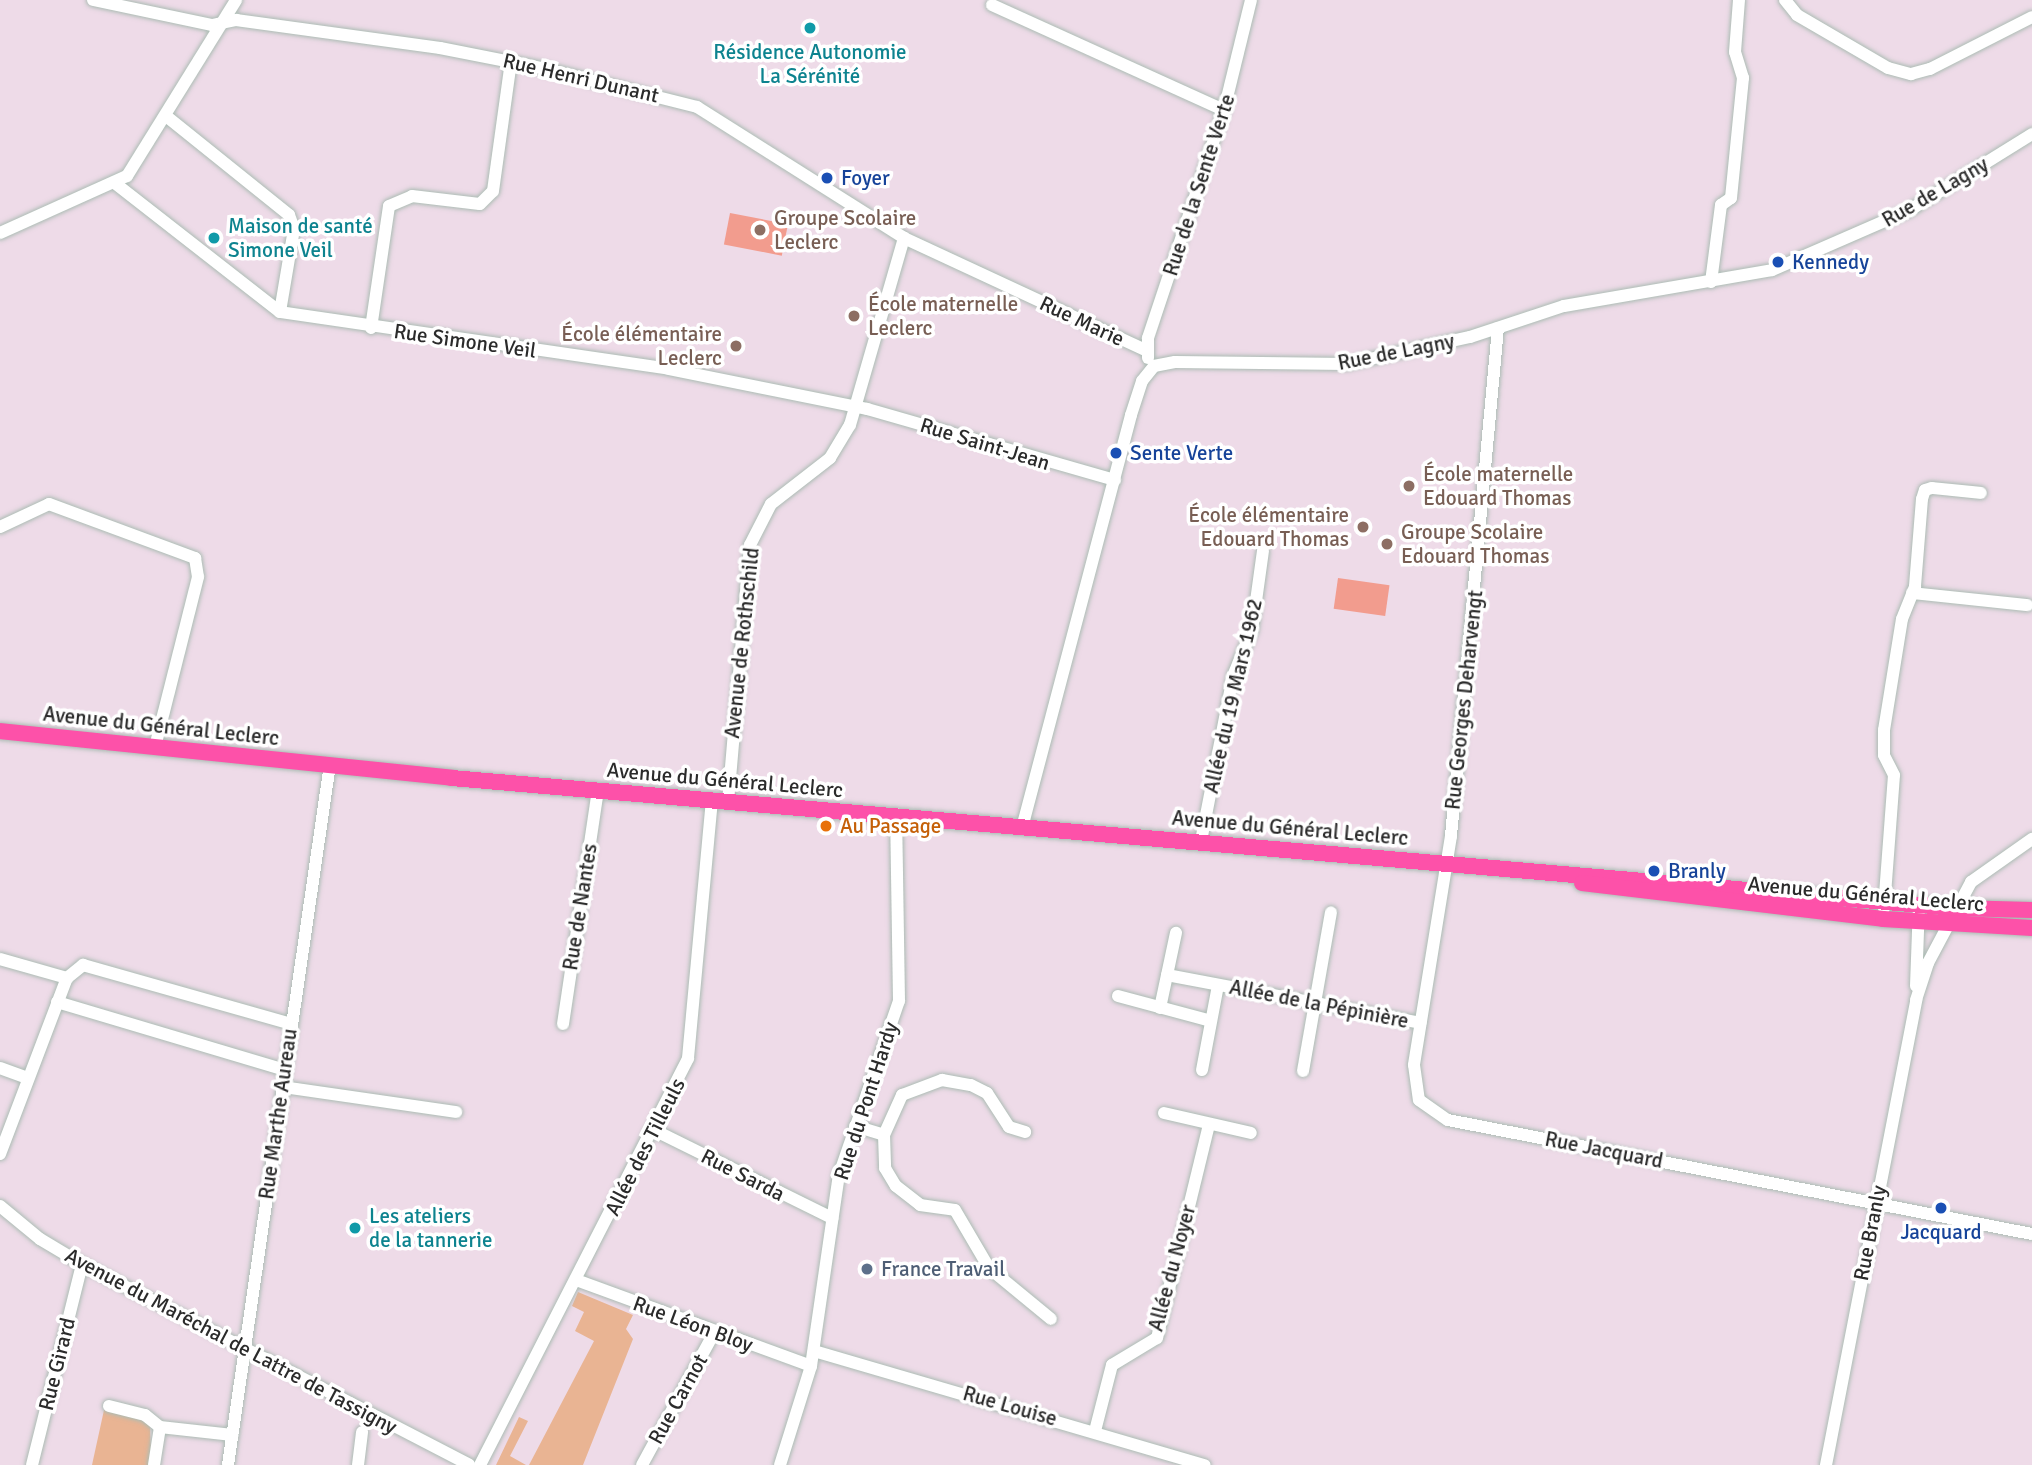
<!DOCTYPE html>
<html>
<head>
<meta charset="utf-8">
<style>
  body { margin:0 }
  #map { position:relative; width:2032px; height:1465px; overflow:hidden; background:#eedbe8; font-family:Signika,sans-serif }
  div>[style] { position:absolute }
  .green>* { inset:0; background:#e9b493 }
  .pitch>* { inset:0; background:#f29c8e; transform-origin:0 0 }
  .roads { filter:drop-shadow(0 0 2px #acbcb4) drop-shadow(0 0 2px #acbcb4) }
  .minor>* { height:12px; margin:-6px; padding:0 6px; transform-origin:6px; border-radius:6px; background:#fff }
  .major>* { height:16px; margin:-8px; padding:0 8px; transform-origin:8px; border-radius:8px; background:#fd51a9 }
  .dots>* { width:19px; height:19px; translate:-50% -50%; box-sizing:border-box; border:4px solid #fff; border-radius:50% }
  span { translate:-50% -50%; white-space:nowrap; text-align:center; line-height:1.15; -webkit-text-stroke:7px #fff; paint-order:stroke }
  .culture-label { font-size:21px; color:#0d838f }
  .left { translate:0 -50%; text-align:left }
  .street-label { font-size:21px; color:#2b2b2b }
  .transit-label { font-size:21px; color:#164399 }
  .education-label { font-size:21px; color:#785e54 }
  .right { translate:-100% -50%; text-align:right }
  .food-label { font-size:21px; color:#c56008 }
  .service-label { font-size:21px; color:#4e5e75 }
</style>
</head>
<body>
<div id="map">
  <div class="green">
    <i style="clip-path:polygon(578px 1292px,633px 1315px,626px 1329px,633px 1339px,583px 1465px,529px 1465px,594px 1341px,575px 1331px,584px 1312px,572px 1306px)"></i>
    <i style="clip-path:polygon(104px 1410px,150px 1422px,151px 1465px,92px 1465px)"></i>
    <i style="clip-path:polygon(519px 1417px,528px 1421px,510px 1456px,526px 1465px,496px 1465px)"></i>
  </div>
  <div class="pitch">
    <i style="left:730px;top:213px;width:59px;height:32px;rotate:11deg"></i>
    <i style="left:1338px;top:578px;width:52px;height:31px;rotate:8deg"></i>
  </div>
  <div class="roads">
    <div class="minor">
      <i style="left:93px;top:0;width:122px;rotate:11.9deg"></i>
      <i style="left:212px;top:25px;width:25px;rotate:-12deg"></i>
      <i style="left:236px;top:20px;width:206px;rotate:7.8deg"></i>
      <i style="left:440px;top:48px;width:108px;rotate:11.2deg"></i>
      <i style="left:546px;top:69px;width:156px;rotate:14.1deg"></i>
      <i style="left:697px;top:107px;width:245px;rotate:32.3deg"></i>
      <i style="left:904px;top:238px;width:266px;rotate:24.9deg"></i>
      <i style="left:1785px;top:0;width:19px;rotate:51deg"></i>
      <i style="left:1797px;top:15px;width:105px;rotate:30.2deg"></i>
      <i style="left:1888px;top:68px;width:24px;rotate:15deg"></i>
      <i style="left:1911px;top:74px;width:20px;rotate:-15deg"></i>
      <i style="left:1930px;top:69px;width:114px;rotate:-27deg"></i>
      <i style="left:992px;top:5px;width:255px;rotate:24.4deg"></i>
      <i style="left:166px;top:116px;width:158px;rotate:38.8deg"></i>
      <i style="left:289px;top:215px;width:15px;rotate:70deg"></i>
      <i style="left:294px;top:229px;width:84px;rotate:99.6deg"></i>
      <i style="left:116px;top:184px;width:208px;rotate:38deg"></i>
      <i style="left:280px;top:312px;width:393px;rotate:8.3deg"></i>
      <i style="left:669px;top:369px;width:202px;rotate:11.4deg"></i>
      <i style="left:867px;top:409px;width:258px;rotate:16deg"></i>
      <i style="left:0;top:233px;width:139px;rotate:-24.2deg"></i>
      <i style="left:127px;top:176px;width:207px;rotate:-58.2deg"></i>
      <i style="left:1711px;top:282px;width:78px;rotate:-82.6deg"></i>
      <i style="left:1721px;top:205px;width:12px;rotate:-35deg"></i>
      <i style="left:1731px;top:198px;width:121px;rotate:-84.3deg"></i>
      <i style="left:1743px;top:78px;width:27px;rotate:-107deg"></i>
      <i style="left:1735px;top:52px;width:52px;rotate:-85.6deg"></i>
      <i style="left:371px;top:328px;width:123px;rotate:-81.6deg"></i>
      <i style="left:389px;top:206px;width:25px;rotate:-23deg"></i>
      <i style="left:412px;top:196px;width:68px;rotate:6.7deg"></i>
      <i style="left:480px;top:204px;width:18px;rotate:-45deg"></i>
      <i style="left:493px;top:191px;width:130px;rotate:-82.1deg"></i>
      <i style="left:1498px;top:328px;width:510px;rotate:95.29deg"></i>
      <i style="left:1451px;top:836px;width:232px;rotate:99.2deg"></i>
      <i style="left:1414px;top:1065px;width:35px;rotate:82deg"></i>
      <i style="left:1419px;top:1100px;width:35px;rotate:35deg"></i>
      <i style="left:1448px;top:1120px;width:595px;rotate:11.05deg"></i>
      <i style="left:1148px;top:358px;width:20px;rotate:-90deg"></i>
      <i style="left:1148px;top:338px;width:240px;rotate:-71.6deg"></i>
      <i style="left:1224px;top:110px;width:113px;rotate:-76.2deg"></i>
      <i style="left:0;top:527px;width:54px;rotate:-25.1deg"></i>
      <i style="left:49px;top:504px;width:156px;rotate:20.3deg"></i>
      <i style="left:195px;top:558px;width:19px;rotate:81deg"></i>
      <i style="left:198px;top:577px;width:175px;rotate:104.2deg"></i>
      <i style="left:1912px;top:593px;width:116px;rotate:6deg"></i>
      <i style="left:728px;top:802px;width:258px;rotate:-85.1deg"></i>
      <i style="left:750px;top:545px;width:46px;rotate:-62.9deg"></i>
      <i style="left:771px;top:504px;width:75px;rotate:-37.9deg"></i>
      <i style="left:830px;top:458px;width:39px;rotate:-59deg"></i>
      <i style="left:850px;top:425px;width:195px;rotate:-73.9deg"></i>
      <i style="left:1023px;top:824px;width:423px;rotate:-75.2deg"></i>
      <i style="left:1131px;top:415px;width:36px;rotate:-72deg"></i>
      <i style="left:1142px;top:381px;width:19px;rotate:-51deg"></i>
      <i style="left:1154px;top:366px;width:21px;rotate:-11deg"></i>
      <i style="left:1175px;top:362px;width:172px;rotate:0.7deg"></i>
      <i style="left:1347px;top:364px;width:126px;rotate:-12.4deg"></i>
      <i style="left:1470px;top:337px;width:99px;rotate:-18.3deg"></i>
      <i style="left:1564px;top:306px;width:211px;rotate:-9.8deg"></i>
      <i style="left:1772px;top:270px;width:150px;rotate:-23.5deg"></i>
      <i style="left:1910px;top:210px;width:144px;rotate:-31.9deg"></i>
      <i style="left:1201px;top:841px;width:168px;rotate:-79deg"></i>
      <i style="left:1233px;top:676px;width:50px;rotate:-67.6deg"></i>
      <i style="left:1252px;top:630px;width:80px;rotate:-82.1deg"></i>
      <i style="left:1884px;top:908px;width:133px;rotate:-85.7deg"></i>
      <i style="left:1894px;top:775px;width:22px;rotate:-117deg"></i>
      <i style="left:1884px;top:755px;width:25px;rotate:-90deg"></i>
      <i style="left:1884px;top:730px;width:112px;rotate:-80.8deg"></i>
      <i style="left:1902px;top:619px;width:35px;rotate:-68deg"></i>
      <i style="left:1915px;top:586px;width:87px;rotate:-85.4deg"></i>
      <i style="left:1922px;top:499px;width:9px;rotate:-72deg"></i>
      <i style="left:1925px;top:490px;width:7px;rotate:-16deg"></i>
      <i style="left:1932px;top:488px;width:49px;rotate:5.8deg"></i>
      <i style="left:0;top:959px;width:70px;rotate:15.8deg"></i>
      <i style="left:1167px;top:975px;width:258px;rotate:10.7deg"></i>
      <i style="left:1916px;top:986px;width:82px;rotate:-87.9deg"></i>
      <i style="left:1118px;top:996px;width:96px;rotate:15deg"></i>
      <i style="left:57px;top:1002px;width:238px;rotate:16.6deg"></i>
      <i style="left:1160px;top:1008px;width:77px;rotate:-78deg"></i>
      <i style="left:563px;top:1024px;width:236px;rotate:-81.5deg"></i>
      <i style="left:0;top:1068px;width:30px;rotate:20deg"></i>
      <i style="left:1202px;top:1070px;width:86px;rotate:-79.3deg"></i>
      <i style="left:1303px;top:1071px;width:161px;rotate:-80deg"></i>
      <i style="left:283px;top:1087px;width:175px;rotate:8.2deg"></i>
      <i style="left:1164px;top:1113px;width:89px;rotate:12.9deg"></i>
      <i style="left:855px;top:1126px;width:30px;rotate:17deg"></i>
      <i style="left:884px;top:1135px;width:33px;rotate:88deg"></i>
      <i style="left:885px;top:1168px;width:21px;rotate:59deg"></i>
      <i style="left:896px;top:1186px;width:31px;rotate:38deg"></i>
      <i style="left:920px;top:1205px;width:35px;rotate:8deg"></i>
      <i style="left:955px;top:1210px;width:67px;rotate:59.6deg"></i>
      <i style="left:989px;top:1268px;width:80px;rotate:39.4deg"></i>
      <i style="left:654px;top:1130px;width:199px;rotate:26.3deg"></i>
      <i style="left:884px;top:1135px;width:44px;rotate:-65.8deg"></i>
      <i style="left:902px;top:1095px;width:43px;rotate:-20.6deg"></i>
      <i style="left:942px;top:1080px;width:29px;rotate:10deg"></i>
      <i style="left:971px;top:1085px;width:18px;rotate:27deg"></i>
      <i style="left:987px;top:1093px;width:40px;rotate:57.1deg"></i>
      <i style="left:1009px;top:1127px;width:17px;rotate:17deg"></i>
      <i style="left:0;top:1154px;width:188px;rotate:-69.2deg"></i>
      <i style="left:67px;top:978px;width:21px;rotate:-39deg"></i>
      <i style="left:83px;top:965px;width:217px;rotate:15.8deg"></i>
      <i style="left:0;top:1206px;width:52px;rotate:39.5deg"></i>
      <i style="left:40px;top:1239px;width:49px;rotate:30.8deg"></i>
      <i style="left:82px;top:1264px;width:436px;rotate:27.4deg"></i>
      <i style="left:576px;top:1280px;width:250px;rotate:20.1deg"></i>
      <i style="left:814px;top:1351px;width:407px;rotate:16.3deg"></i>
      <i style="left:109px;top:1406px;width:37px;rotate:14deg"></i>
      <i style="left:145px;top:1415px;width:19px;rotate:39deg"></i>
      <i style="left:1095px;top:1431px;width:68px;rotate:-75.6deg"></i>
      <i style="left:1112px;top:1365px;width:52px;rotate:-31deg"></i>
      <i style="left:1157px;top:1338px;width:220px;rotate:-76.3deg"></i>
      <i style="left:32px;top:1465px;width:207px;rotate:-76deg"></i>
      <i style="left:154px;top:1465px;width:38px;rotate:-81deg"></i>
      <i style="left:160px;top:1427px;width:73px;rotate:6.3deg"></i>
      <i style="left:228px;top:1465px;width:708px;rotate:-81.72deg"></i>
      <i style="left:358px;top:1465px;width:33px;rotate:-83deg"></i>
      <i style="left:480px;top:1465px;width:457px;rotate:-62.9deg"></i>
      <i style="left:688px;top:1058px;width:259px;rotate:-84.7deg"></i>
      <i style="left:642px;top:1465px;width:150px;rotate:-61.4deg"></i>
      <i style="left:780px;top:1465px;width:104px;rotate:-72.6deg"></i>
      <i style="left:811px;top:1366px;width:193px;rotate:-81.7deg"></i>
      <i style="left:839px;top:1175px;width:184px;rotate:-71deg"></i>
      <i style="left:899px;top:1001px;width:187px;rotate:-90.9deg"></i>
      <i style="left:1826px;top:1465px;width:474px;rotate:-79deg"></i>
      <i style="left:1916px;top:1000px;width:39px;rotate:-72deg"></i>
      <i style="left:1928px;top:963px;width:92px;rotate:-62deg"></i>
      <i style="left:1971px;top:882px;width:75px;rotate:-35.2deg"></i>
    </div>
    <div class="major">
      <i style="left:0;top:731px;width:454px;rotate:5.9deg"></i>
      <i style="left:452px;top:778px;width:1511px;rotate:4.94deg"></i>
      <i style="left:1957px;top:908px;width:75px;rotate:1.5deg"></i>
      <i style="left:1582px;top:883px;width:303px;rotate:6.8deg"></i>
      <i style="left:1883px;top:919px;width:149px;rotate:3.5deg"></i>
    </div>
  </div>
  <div class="dots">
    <i style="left:810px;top:28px;background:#0f9aa8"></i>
    <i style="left:827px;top:178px;background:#1a4fb4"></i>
    <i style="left:760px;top:230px;background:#8d6e63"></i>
    <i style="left:214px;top:238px;background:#0f9aa8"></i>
    <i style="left:1778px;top:262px;background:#1a4fb4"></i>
    <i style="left:854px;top:316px;background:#8d6e63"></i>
    <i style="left:736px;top:346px;background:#8d6e63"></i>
    <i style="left:1116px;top:453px;background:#1a4fb4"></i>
    <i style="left:1409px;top:486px;background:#8d6e63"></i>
    <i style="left:1363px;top:527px;background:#8d6e63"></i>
    <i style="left:1387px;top:544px;background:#8d6e63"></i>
    <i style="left:826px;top:826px;background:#e8710a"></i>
    <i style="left:1654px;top:871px;background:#1a4fb4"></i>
    <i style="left:1941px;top:1208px;background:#1a4fb4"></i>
    <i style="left:355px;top:1228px;background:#0f9aa8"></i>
    <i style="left:867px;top:1269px;background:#5c6f8a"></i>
  </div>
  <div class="culture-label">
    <span style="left:810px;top:64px">Résidence Autonomie<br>La Sérénité</span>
    <span class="left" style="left:228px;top:238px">Maison de santé<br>Simone Veil</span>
    <span class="left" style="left:369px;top:1228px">Les ateliers<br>de la tannerie</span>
  </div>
  <div class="street-label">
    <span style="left:581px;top:78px;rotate:13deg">Rue Henri Dunant</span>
    <span style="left:1199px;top:185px;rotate:-72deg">Rue de la Sente Verte</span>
    <span style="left:1935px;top:192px;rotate:-30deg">Rue de Lagny</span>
    <span style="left:1082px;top:321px;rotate:25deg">Rue Marie</span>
    <span style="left:465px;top:341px;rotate:8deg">Rue Simone Veil</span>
    <span style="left:1396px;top:352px;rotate:-11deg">Rue de Lagny</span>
    <span style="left:985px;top:444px;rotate:17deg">Rue Saint-Jean</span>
    <span style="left:742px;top:643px;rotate:-84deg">Avenue de Rothschild</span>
    <span style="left:1233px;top:696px;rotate:-77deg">Allée du 19 Mars 1962</span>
    <span style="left:1464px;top:700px;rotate:-84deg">Rue Georges Deharvengt</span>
    <span style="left:161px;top:726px;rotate:6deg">Avenue du Général Leclerc</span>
    <span style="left:725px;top:780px;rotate:5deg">Avenue du Général Leclerc</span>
    <span style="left:1290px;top:828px;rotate:5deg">Avenue du Général Leclerc</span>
    <span style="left:1866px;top:894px;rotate:5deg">Avenue du Général Leclerc</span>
    <span style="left:580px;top:907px;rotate:-81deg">Rue de Nantes</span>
    <span style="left:1319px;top:1004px;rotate:11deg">Allée de la Pépinière</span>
    <span style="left:866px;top:1101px;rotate:-72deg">Rue du Pont Hardy</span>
    <span style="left:278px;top:1114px;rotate:-82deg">Rue Marthe Aureau</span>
    <span style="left:645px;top:1147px;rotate:-63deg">Allée des Tilleuls</span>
    <span style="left:1604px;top:1150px;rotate:11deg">Rue Jacquard</span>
    <span style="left:743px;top:1175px;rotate:27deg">Rue Sarda</span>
    <span style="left:1870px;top:1233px;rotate:-79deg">Rue Branly</span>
    <span style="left:1172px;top:1268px;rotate:-75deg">Allée du Noyer</span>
    <span style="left:693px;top:1324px;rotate:20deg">Rue Léon Bloy</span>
    <span style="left:231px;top:1341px;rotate:28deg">Avenue du Maréchal de Lattre de Tassigny</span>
    <span style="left:57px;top:1364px;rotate:-76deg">Rue Girard</span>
    <span style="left:678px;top:1399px;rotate:-61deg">Rue Carnot</span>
    <span style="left:1010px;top:1406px;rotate:16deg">Rue Louise</span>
  </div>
  <div class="transit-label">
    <span class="left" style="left:841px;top:178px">Foyer</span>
    <span class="left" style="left:1792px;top:262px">Kennedy</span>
    <span class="left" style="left:1130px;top:453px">Sente Verte</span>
    <span class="left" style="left:1668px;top:871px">Branly</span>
    <span style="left:1941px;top:1232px">Jacquard</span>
  </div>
  <div class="education-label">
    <span class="left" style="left:774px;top:230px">Groupe Scolaire<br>Leclerc</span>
    <span class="left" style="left:868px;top:316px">École maternelle<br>Leclerc</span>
    <span class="right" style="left:722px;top:346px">École élémentaire<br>Leclerc</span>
    <span class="left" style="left:1423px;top:486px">École maternelle<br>Edouard Thomas</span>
    <span class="right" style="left:1349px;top:527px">École élémentaire<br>Edouard Thomas</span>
    <span class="left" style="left:1401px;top:544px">Groupe Scolaire<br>Edouard Thomas</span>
  </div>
  <div class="food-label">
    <span class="left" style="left:840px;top:826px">Au Passage</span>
  </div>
  <div class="service-label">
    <span class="left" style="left:881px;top:1269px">France Travail</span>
  </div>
</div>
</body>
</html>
